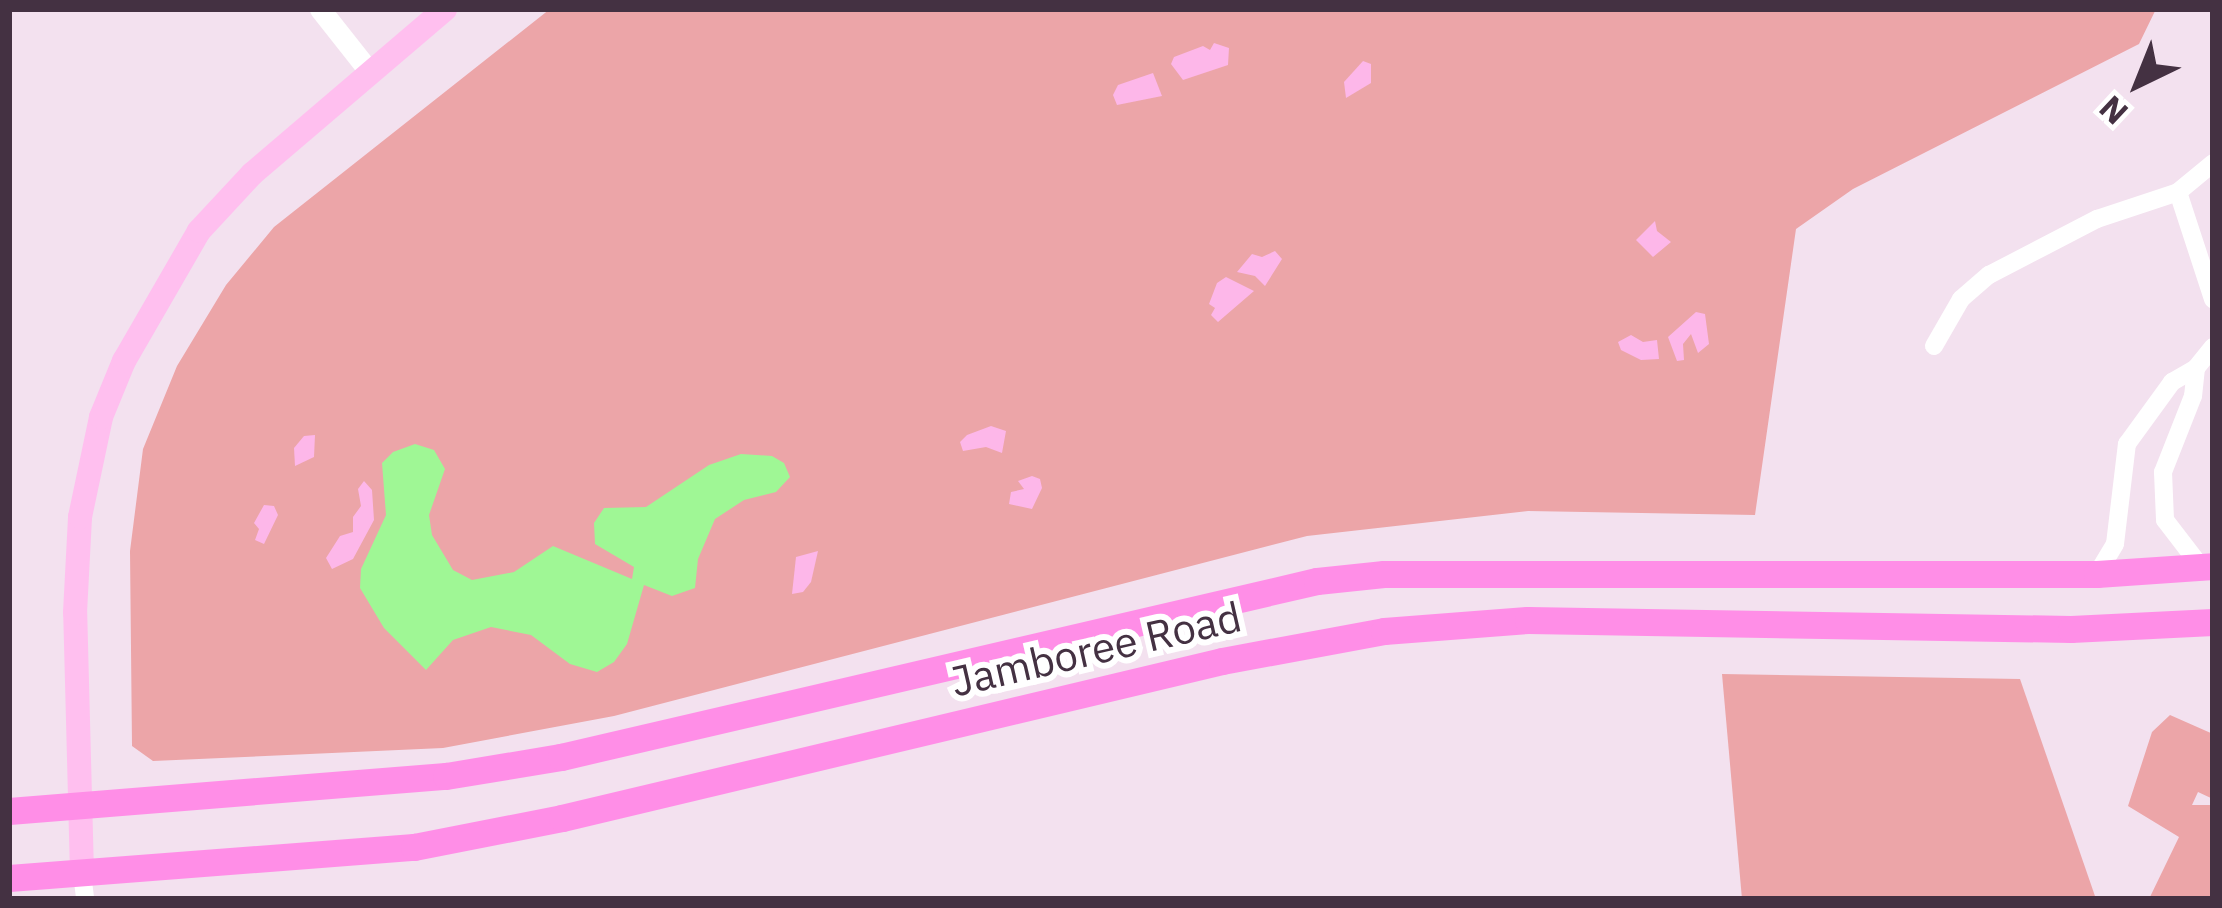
<!DOCTYPE html>
<html>
<head>
<meta charset="utf-8">
<style>
  body { margin:0 }
  #map { position:relative; width:2222px; height:908px; overflow:hidden; background:#f3e1ef; font-family:"IBM Plex Sans",sans-serif }
  div>[style] { position:absolute }
  .green>* { inset:0; background:#eca5a8 }
  .sand>* { inset:0; background:#fdb7e9 }
  .water>* { inset:0; background:#9ff795 }
  .minor>* { height:18px; margin:-9px; padding:0 9px; transform-origin:9px; border-radius:9px; background:#fff }
  .tertiary>* { height:21px; margin:-10.5px; padding:0 10.5px; transform-origin:10.5px; border-radius:10.5px; background:#fff }
  .secondary>* { height:24px; margin:-12px; padding:0 12px; transform-origin:12px; border-radius:12px; background:#ffbfef }
  .primary>* { height:27px; margin:-13.5px; padding:0 13.5px; transform-origin:13.5px; border-radius:13.5px; background:#ff8ee7 }
  span { translate:-50% -50%; white-space:nowrap; text-align:center; line-height:1.15; -webkit-text-stroke:12px #fff; paint-order:stroke }
  .street-label { font-size:42px; color:#443142 }
  .frame { position:absolute; inset:0; border:12px solid #443142; pointer-events:none }
  .north { position:absolute; left:2078px; top:24px; width:120px; height:120px; -webkit-text-stroke:9px #fff; paint-order:stroke; rotate:223deg; font-size:33px; font-weight:700; line-height:48px; text-align:center; color:#443142 }
  .north::after { content:''; display:block; margin:auto; width:42px; height:54px; background:#443142; clip-path:polygon(50% 0,100% 100%,50% 72%,0 100%) }
</style>
</head>
<body>
<div id="map">
  <div class="green">
    <i style="clip-path:polygon(550px 9px,2156px 9px,2139px 44px,1853px 189px,1796px 229px,1755px 515px,1528px 511px,1307px 536px,614px 716px,443px 748px,153px 761px,132px 746px,130px 551px,143px 449px,177px 366px,226px 285px,274px 227px)"></i>
    <i style="clip-path:polygon(1722px 674px,2020px 679px,2096px 899px,1742px 899px)"></i>
    <i style="clip-path:polygon(2170px 715px,2213px 734px,2213px 799px,2198px 792px,2192px 805px,2213px 805px,2213px 899px,2149px 899px,2179px 837px,2128px 806px,2152px 732px)"></i>
  </div>
  <div class="sand">
    <i style="clip-path:polygon(1214px 43px,1229px 48px,1228px 65px,1183px 80px,1171px 64px,1174px 57px,1203px 46px,1210px 50px)"></i>
    <i style="clip-path:polygon(1363px 61px,1371px 64px,1371px 83px,1346px 98px,1344px 82px)"></i>
    <i style="clip-path:polygon(1153px 73px,1162px 96px,1117px 105px,1113px 95px,1118px 85px)"></i>
    <i style="clip-path:polygon(1655px 221px,1657px 231px,1671px 242px,1653px 257px,1636px 240px)"></i>
    <i style="clip-path:polygon(1275px 251px,1282px 259px,1265px 286px,1255px 276px,1237px 272px,1252px 254px,1262px 257px)"></i>
    <i style="clip-path:polygon(1226px 277px,1254px 291px,1218px 322px,1211px 315px,1215px 308px,1209px 304px,1217px 283px)"></i>
    <i style="clip-path:polygon(1696px 312px,1705px 314px,1709px 344px,1698px 353px,1691px 334px,1683px 344px,1684px 360px,1677px 361px,1668px 337px)"></i>
    <i style="clip-path:polygon(1631px 335px,1643px 342px,1657px 340px,1659px 359px,1641px 360px,1621px 350px,1618px 342px)"></i>
    <i style="clip-path:polygon(991px 426px,1006px 431px,1002px 453px,986px 447px,963px 451px,960px 442px,967px 435px)"></i>
    <i style="clip-path:polygon(315px 435px,314px 457px,295px 466px,294px 448px,304px 436px)"></i>
    <i style="clip-path:polygon(1032px 476px,1040px 479px,1042px 488px,1032px 509px,1009px 504px,1011px 492px,1024px 489px,1018px 481px)"></i>
    <i style="clip-path:polygon(364px 481px,372px 490px,374px 520px,353px 559px,332px 569px,326px 558px,340px 536px,353px 532px,353px 517px,361px 506px,358px 489px)"></i>
    <i style="clip-path:polygon(264px 505px,274px 506px,278px 515px,264px 544px,255px 540px,259px 529px,254px 523px)"></i>
    <i style="clip-path:polygon(818px 551px,811px 582px,803px 592px,792px 594px,796px 557px)"></i>
  </div>
  <div class="water">
    <i style="clip-path:polygon(415px 444px,434px 450px,445px 469px,429px 515px,432px 535px,453px 570px,472px 580px,514px 572px,553px 546px,632px 579px,634px 567px,595px 544px,594px 523px,604px 508px,646px 507px,709px 465px,741px 454px,772px 456px,784px 463px,790px 477px,776px 492px,744px 500px,715px 519px,698px 559px,695px 588px,672px 596px,644px 585px,627px 644px,614px 662px,597px 672px,570px 664px,531px 635px,491px 627px,453px 640px,426px 670px,384px 628px,360px 588px,361px 569px,386px 515px,382px 463px,393px 452px)"></i>
  </div>
  <div class="minor">
    <i style="left:2178px;top:192px;width:113px;rotate:71.9deg"></i>
    <i style="left:1934px;top:346px;width:54px;rotate:-60.1deg"></i>
    <i style="left:1961px;top:299px;width:37px;rotate:-41deg"></i>
    <i style="left:1989px;top:275px;width:122px;rotate:-27.4deg"></i>
    <i style="left:2097px;top:219px;width:85px;rotate:-18.4deg"></i>
    <i style="left:2178px;top:192px;width:45px;rotate:-39.6deg"></i>
    <i style="left:2196px;top:368px;width:28px;rotate:96deg"></i>
    <i style="left:2193px;top:396px;width:82px;rotate:111.5deg"></i>
    <i style="left:2163px;top:472px;width:48px;rotate:87.6deg"></i>
    <i style="left:2165px;top:520px;width:59px;rotate:52.5deg"></i>
    <i style="left:2097px;top:574px;width:35px;rotate:-59deg"></i>
    <i style="left:2115px;top:544px;width:101px;rotate:-83.2deg"></i>
    <i style="left:2127px;top:444px;width:77px;rotate:-54deg"></i>
    <i style="left:2172px;top:382px;width:28px;rotate:-30deg"></i>
    <i style="left:2196px;top:368px;width:27px;rotate:-51deg"></i>
    <i style="left:82px;top:873px;width:26px;rotate:83deg"></i>
  </div>
  <div class="tertiary">
    <i style="left:320px;top:9px;width:79px;rotate:51.7deg"></i>
  </div>
  <div class="secondary">
    <i style="left:82px;top:873px;width:260px;rotate:-91.5deg"></i>
    <i style="left:75px;top:613px;width:96px;rotate:-87deg"></i>
    <i style="left:80px;top:517px;width:102px;rotate:-78.1deg"></i>
    <i style="left:101px;top:417px;width:61px;rotate:-67.7deg"></i>
    <i style="left:124px;top:361px;width:150px;rotate:-60deg"></i>
    <i style="left:199px;top:231px;width:78px;rotate:-47.1deg"></i>
    <i style="left:252px;top:174px;width:254px;rotate:-40.5deg"></i>
  </div>
  <div class="primary">
    <i style="left:9px;top:811px;width:438px;rotate:-4.6deg"></i>
    <i style="left:446px;top:776px;width:117px;rotate:-9.4deg"></i>
    <i style="left:561px;top:757px;width:776px;rotate:-13.11deg"></i>
    <i style="left:1317px;top:581px;width:67px;rotate:-6deg"></i>
    <i style="left:1384px;top:574px;width:713px"></i>
    <i style="left:2097px;top:574px;width:116px;rotate:-3.9deg"></i>
    <i style="left:9px;top:878px;width:406px;rotate:-4.4deg"></i>
    <i style="left:414px;top:847px;width:151px;rotate:-11.1deg"></i>
    <i style="left:562px;top:818px;width:678px;rotate:-13.38deg"></i>
    <i style="left:1222px;top:661px;width:165px;rotate:-10.5deg"></i>
    <i style="left:1384px;top:631px;width:144px;rotate:-4.4deg"></i>
    <i style="left:1528px;top:620px;width:543px;rotate:0.95deg"></i>
    <i style="left:2071px;top:629px;width:142px;rotate:-2.8deg"></i>
  </div>
  <div class="street-label">
    <span style="left:1096px;top:649px;rotate:-13deg">Jamboree Road</span>
  </div>
  <div class="frame"></div>
  <div class="north">N</div>
</div>
</body>
</html>
